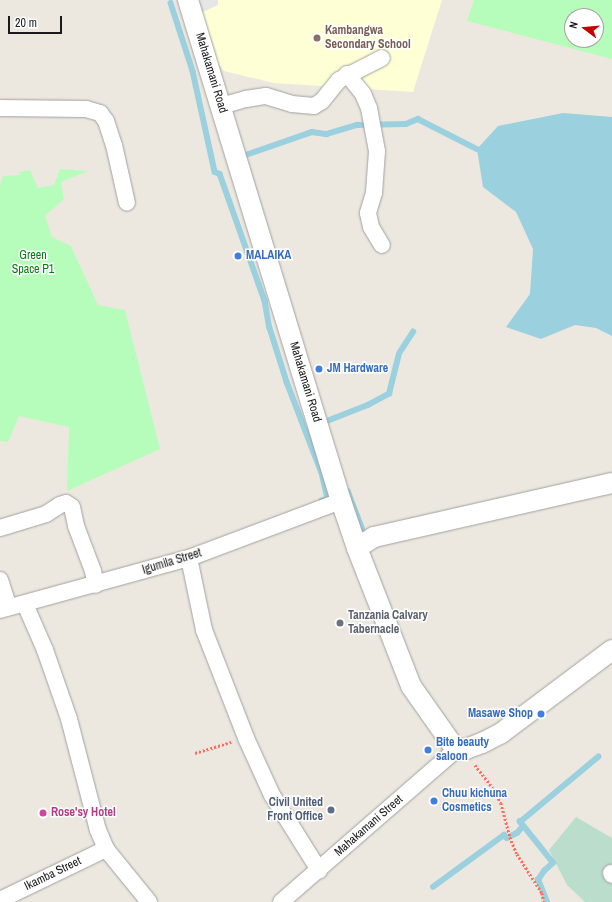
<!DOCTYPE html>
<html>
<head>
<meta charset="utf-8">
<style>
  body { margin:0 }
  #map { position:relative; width:612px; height:902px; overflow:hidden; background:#ede8df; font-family:"Archivo Narrow",sans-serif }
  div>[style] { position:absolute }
  .education>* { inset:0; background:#ffffd6 }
  .wetland>* { inset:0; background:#baddcc }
  .park>* { inset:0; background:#b6fdbb }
  .parking>* { inset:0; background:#e6e6e6 }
  .water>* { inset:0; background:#9bd0df }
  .stream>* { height:5.5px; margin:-2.75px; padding:0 2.75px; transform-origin:2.75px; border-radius:2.75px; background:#9bd0df }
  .path>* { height:2.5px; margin-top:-1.25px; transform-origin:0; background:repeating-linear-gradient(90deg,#ff6d5e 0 2px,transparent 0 4px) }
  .roads { filter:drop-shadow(0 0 1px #a1a1a1) drop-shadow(0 0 1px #a1a1a1) }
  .minor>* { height:16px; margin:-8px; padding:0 8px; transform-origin:8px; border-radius:8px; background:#fff }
  .tertiary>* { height:20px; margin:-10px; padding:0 10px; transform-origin:10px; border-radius:10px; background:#fff }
  .dots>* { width:11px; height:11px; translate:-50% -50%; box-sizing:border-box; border:2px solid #fff; border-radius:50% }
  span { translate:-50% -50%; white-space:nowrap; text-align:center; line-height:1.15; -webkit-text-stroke:3px #fff; paint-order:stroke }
  .education-label { font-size:12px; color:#785e54; font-weight:700 }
  .left { translate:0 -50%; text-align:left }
  .street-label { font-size:12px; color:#1a1a1a }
  .park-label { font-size:12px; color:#047d0d }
  .shop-label { font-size:12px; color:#366cbe; font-weight:700 }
  .right { translate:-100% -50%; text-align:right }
  .worship-label { font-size:12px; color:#5b616d; font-weight:700 }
  .service-label { font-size:12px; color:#4e5e75; font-weight:700 }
  .hotel-label { font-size:12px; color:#b23c85; font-weight:700 }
  .north { position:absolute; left:564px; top:8px; width:40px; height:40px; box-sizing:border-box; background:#fff; border:1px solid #a3a3a3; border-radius:50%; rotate:286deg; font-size:11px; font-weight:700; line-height:16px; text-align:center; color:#1a1a1a }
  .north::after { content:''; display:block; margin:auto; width:14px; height:18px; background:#c50002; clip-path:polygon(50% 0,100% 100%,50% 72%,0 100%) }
  .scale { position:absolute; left:8px; top:16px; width:54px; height:18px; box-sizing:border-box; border:2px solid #1a1a1a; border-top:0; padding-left:5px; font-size:12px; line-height:14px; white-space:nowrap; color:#1a1a1a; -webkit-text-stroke:3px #fff; paint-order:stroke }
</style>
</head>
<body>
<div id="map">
  <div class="education">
    <i style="clip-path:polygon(190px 0,442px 0,413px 92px,274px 83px,224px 71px,216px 61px)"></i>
  </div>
  <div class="wetland">
    <i style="clip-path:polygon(576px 817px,612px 838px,612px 902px,585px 902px,567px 885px,549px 850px)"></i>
  </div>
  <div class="park">
    <i style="clip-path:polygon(evenodd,474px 0,612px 0,612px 59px,467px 21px,474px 0,572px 16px,596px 16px,596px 40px,572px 40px,572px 16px)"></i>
    <i style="clip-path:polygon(60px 169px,88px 171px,61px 182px,64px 199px,45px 216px,52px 237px,71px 246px,98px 305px,125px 310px,160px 449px,67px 491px,69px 427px,19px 416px,8px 442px,0 441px,0 185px,3px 176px,20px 175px,19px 172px,30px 170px,38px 188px,54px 185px)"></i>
  </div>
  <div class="parking">
    <i style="clip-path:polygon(193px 0,218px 0,218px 5px,198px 14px)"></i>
  </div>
  <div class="water">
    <i style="clip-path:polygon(563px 113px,612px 117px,612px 336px,596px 328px,575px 325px,541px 339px,506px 327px,530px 294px,533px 249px,516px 212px,483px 187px,477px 149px,498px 126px)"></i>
  </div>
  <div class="stream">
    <i style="left:171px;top:3px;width:71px;rotate:72.1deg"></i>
    <i style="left:193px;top:71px;width:103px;rotate:77.7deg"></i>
    <i style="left:215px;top:172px;width:5px;rotate:22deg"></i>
    <i style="left:220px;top:174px;width:135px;rotate:70.5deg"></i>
    <i style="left:265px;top:301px;width:27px;rotate:80deg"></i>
    <i style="left:270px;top:328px;width:57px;rotate:72.5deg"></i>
    <i style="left:287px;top:382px;width:97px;rotate:69deg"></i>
    <i style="left:322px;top:473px;width:27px;rotate:77deg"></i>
    <i style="left:328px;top:499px;width:6px;rotate:162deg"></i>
    <i style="left:240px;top:159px;width:4px;rotate:-45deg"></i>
    <i style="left:243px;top:156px;width:73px;rotate:-19.2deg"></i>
    <i style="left:312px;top:132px;width:15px;rotate:8deg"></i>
    <i style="left:327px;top:134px;width:31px;rotate:-17deg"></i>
    <i style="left:357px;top:125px;width:49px;rotate:-1.2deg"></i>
    <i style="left:406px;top:124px;width:13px;rotate:-23deg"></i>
    <i style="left:418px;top:119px;width:66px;rotate:27deg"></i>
    <i style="left:400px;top:352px;width:24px;rotate:-57deg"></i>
    <i style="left:327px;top:421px;width:44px;rotate:-21.3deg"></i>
    <i style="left:368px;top:405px;width:24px;rotate:-28deg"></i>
    <i style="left:389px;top:394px;width:41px;rotate:-76deg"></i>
    <i style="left:348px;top:491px;width:40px;rotate:69deg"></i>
    <i style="left:433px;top:887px;width:88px;rotate:-36.2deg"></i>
    <i style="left:504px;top:835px;width:4px;rotate:45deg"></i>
    <i style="left:507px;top:838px;width:11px;rotate:-27deg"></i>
    <i style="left:517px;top:833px;width:9px;rotate:-49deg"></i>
    <i style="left:523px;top:826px;width:4px;rotate:-124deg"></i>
    <i style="left:547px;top:902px;width:24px;rotate:-112deg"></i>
    <i style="left:538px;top:880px;width:11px;rotate:-56deg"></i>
    <i style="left:544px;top:871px;width:12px;rotate:-42deg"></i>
    <i style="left:553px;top:863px;width:53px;rotate:-128.8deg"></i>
    <i style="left:520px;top:822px;width:102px;rotate:-39.8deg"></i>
  </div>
  <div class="path">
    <i style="left:195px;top:753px;width:38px;rotate:-17deg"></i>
    <i style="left:475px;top:765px;width:29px;rotate:52deg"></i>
    <i style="left:493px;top:788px;width:17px;rotate:62deg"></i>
    <i style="left:501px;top:803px;width:35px;rotate:75deg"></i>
    <i style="left:510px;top:837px;width:18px;rotate:68deg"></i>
    <i style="left:517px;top:854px;width:46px;rotate:57.3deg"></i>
    <i style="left:542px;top:893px;width:9px;rotate:77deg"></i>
  </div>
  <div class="roads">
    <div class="minor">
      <i style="left:347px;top:74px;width:26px;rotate:51deg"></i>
      <i style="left:363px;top:94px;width:15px;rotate:67deg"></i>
      <i style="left:369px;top:108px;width:44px;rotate:79.5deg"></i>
      <i style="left:377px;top:151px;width:42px;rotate:94.1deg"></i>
      <i style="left:374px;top:193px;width:21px;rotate:107deg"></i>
      <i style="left:368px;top:213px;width:14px;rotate:78deg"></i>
      <i style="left:371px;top:227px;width:21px;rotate:59deg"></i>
      <i style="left:221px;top:106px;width:26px;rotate:-16deg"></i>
      <i style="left:246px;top:99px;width:20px;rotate:-9deg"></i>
      <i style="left:266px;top:96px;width:27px;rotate:17deg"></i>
      <i style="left:292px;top:104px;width:22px;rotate:5deg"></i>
      <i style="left:314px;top:106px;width:9px;rotate:-32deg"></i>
      <i style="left:322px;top:101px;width:27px;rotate:-51deg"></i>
      <i style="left:339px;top:80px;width:48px;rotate:-27.1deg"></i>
      <i style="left:0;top:108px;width:86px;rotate:0.7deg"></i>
      <i style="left:86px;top:109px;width:15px;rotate:16deg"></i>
      <i style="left:100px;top:113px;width:10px;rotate:53deg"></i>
      <i style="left:106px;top:121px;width:25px;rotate:72deg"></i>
      <i style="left:114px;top:145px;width:59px;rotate:77.4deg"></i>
      <i style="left:0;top:528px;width:48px;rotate:-16.9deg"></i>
      <i style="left:46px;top:514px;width:17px;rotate:-33deg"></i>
      <i style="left:60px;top:505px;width:6px;rotate:-18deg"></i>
      <i style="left:66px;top:503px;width:7px;rotate:34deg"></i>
      <i style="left:72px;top:507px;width:19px;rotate:78deg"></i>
      <i style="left:76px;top:526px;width:48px;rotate:69.3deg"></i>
      <i style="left:93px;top:571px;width:14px;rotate:78deg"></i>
      <i style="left:189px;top:558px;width:74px;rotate:78.2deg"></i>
      <i style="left:204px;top:630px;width:116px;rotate:68.7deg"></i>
      <i style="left:246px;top:738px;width:63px;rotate:65.5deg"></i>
      <i style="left:272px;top:795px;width:89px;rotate:57.9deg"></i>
      <i style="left:0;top:580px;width:28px;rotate:72deg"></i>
      <i style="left:25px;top:604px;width:50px;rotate:66.5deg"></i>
      <i style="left:45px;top:650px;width:73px;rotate:70.8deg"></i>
      <i style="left:69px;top:719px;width:115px;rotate:75.4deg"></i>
      <i style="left:98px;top:830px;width:21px;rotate:67deg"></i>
      <i style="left:106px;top:849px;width:68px;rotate:50.9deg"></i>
      <i style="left:0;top:610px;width:196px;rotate:-15.4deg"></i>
      <i style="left:189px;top:558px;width:162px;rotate:-20.6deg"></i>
      <i style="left:611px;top:873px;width:2px;rotate:63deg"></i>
      <i style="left:0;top:900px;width:118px;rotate:-25.7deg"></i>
      <i style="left:281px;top:902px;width:232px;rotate:-41deg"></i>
    </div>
    <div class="tertiary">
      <i style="left:188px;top:0;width:524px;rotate:73.02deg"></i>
      <i style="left:341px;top:501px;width:50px;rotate:71.2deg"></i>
      <i style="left:357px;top:548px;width:148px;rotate:68.6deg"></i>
      <i style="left:411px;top:686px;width:78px;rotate:54.9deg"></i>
      <i style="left:456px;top:750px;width:10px;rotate:-6deg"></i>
      <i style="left:466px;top:749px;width:17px;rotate:-21deg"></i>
      <i style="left:482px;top:743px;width:20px;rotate:-27deg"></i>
      <i style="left:500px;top:734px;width:140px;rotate:-36.9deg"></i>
      <i style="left:357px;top:548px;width:20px;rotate:-33deg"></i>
      <i style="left:374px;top:537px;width:244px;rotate:-12.8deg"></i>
    </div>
  </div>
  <div class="dots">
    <i style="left:317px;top:38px;background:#8d6e63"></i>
    <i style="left:238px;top:256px;background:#3f7fe0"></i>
    <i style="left:319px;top:369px;background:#3f7fe0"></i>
    <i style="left:340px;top:623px;background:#6b7280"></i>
    <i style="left:541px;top:714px;background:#3f7fe0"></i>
    <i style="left:428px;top:750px;background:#3f7fe0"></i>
    <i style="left:434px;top:801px;background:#3f7fe0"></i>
    <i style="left:331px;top:810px;background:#5c6f8a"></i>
    <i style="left:43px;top:813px;background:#d1479c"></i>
  </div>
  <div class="education-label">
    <span class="left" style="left:325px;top:38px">Kambangwa<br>Secondary School</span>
  </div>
  <div class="street-label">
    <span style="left:211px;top:73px;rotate:73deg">Mahakamani Road</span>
    <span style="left:305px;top:382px;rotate:73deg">Mahakamani Road</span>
    <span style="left:172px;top:562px;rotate:-17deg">Igumila Street</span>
    <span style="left:369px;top:826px;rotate:-41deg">Mahakamani Street</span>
    <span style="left:53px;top:874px;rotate:-26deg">Ikamba Street</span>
  </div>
  <div class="park-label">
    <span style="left:33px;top:263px">Green<br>Space P1</span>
  </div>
  <div class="shop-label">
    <span class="left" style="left:246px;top:256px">MALAIKA</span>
    <span class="left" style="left:327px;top:369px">JM Hardware</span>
    <span class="right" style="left:533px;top:714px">Masawe Shop</span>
    <span class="left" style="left:436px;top:750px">Bite beauty<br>saloon</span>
    <span class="left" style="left:442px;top:801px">Chuu kichuna<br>Cosmetics</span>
  </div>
  <div class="worship-label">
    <span class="left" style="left:348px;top:623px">Tanzania Calvary<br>Tabernacle</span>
  </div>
  <div class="service-label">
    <span class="right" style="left:323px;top:810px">Civil United<br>Front Office</span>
  </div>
  <div class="hotel-label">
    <span class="left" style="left:51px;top:813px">Rose'sy Hotel</span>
  </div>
  <div class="north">N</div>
  <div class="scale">20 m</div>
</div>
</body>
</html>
